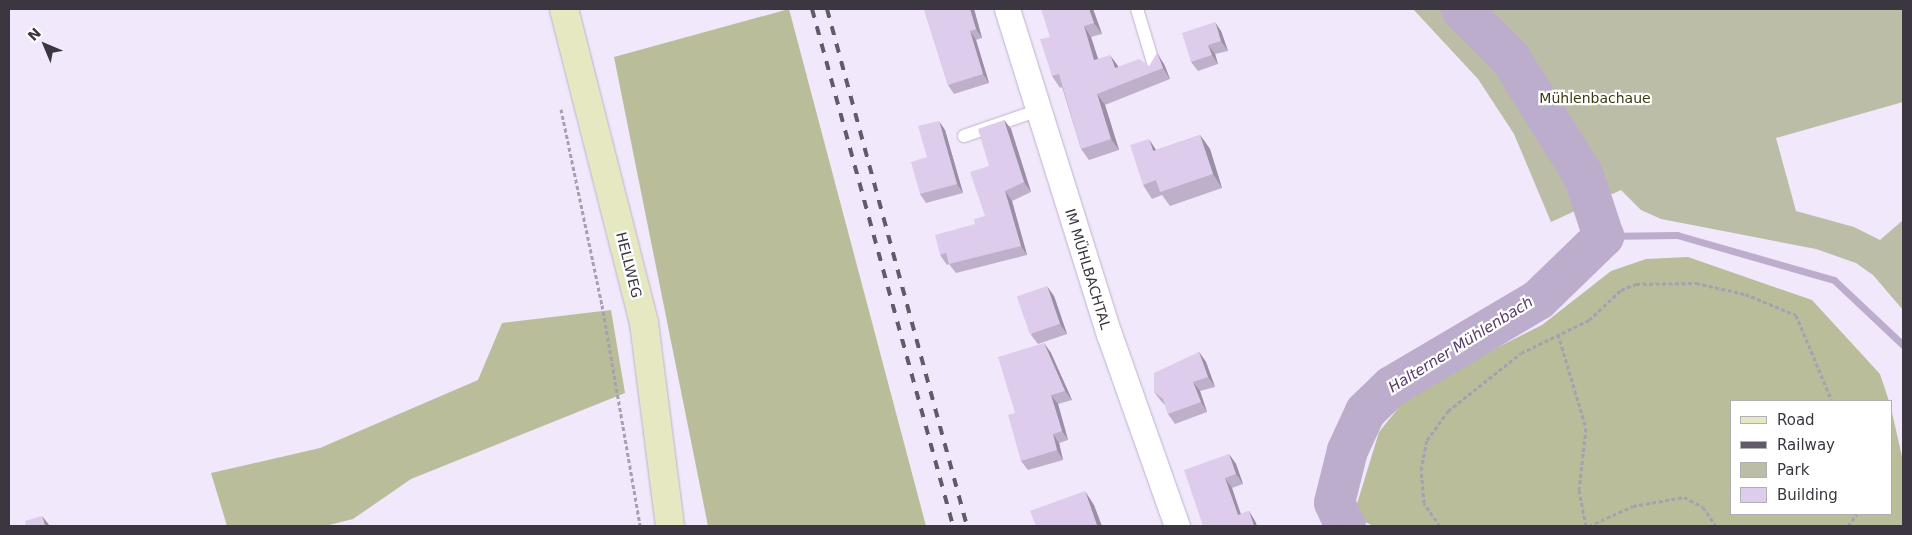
<!DOCTYPE html>
<html>
<head>
<meta charset="utf-8">
<style>
  body { margin:0 }
  #map { position:relative; width:1912px; height:535px; overflow:hidden; background:#f2e8fc; font-family:"DejaVu Sans",sans-serif }
  div>[style] { position:absolute }
  .green>* { inset:0; background:#bbbda7 }
  .forest>* { inset:0; background:#babd9a }
  .stream>* { height:7px; margin:-3.5px; padding:0 3.5px; transform-origin:3.5px; border-radius:3.5px; background:#bdadcc }
  .river>* { height:41px; margin:-20.5px; padding:0 20.5px; transform-origin:20.5px; border-radius:20.5px; background:#bdadcc }
  .path>* { height:3px; margin-top:-1.5px; transform-origin:0; background:repeating-linear-gradient(90deg,#a8a0b0 0 4px,transparent 0 6.5px) }
  .roads { filter:drop-shadow(0 0 1px #beb2ca) drop-shadow(0 0 1px #beb2ca) }
  .lane>* { height:12px; margin:-6px; padding:0 6px; transform-origin:6px; border-radius:6px; background:#fff }
  .street>* { height:25px; margin:-12.5px; padding:0 12.5px; transform-origin:12.5px; border-radius:12.5px; background:#fff }
  .secondary>* { height:28px; margin:-14px; padding:0 14px; transform-origin:14px; border-radius:14px; background:#e6e8c2 }
  .rail>* { height:4px; margin-top:-2px; transform-origin:0; background:repeating-linear-gradient(90deg,#615b67 0 9px,transparent 0 18px) }
  .wall>* { inset:0; background:#beafcb }
  .shaded-wall>* { inset:0; background:#9b8fa5 }
  .building>* { inset:0; background:#ddccec; transform-origin:0 0 }
  span { translate:-50% -50%; white-space:nowrap; text-align:center; line-height:1.15; -webkit-text-stroke:4.5px #fff; paint-order:stroke }
  .park-label { font-size:14px; color:#393b10 }
  .street-label { font-size:14px; color:#3b3640 }
  .water-label { font-size:15px; color:#563d6a; font-style:italic }
  .frame { position:absolute; inset:0; border:10px solid #3b3640; pointer-events:none }
  .legend { position:absolute; left:1730px; top:400px; width:162px; height:115px; box-sizing:border-box; background:#fff; border:1px solid #b1afb3; margin:0; padding:6px 9px; list-style:none; font-size:15px; color:#3b3640 }
  .legend li { display:flex; align-items:center; gap:10px; height:25px }
  .legend b { width:25px; border:1px solid #b1afb3 }
  .north { position:absolute; left:20px; top:20px; width:50px; height:50px; -webkit-text-stroke:4px #fff; paint-order:stroke; rotate:315deg; font-size:14px; font-weight:700; line-height:20px; text-align:center; color:#3b3640 }
  .north::after { content:''; display:block; margin:auto; width:18px; height:22px; background:#3b3640; clip-path:polygon(50% 0,100% 100%,50% 72%,0 100%) }
</style>
</head>
<body>
<div id="map">
  <div class="green">
    <i style="clip-path:polygon(1413px 9px,1903px 9px,1903px 102px,1776px 138px,1796px 211px,1854px 227px,1880px 240px,1903px 220px,1903px 310px,1873px 275px,1856px 263px,1816px 249px,1661px 219px,1641px 210px,1621px 190px,1551px 222px,1514px 134px,1478px 79px)"></i>
  </div>
  <div class="forest">
    <i style="clip-path:polygon(789px 9px,926px 526px,708px 526px,614px 57px)"></i>
    <i style="clip-path:polygon(1688px 257px,1812px 300px,1880px 374px,1889px 401px,1731px 401px,1731px 514px,1891px 514px,1891px 408px,1903px 461px,1903px 526px,1373px 526px,1363px 521px,1356px 507px,1379px 432px,1413px 390px,1542px 325px,1611px 271px,1646px 259px)"></i>
    <i style="clip-path:polygon(611px 310px,625px 393px,411px 479px,353px 519px,325px 526px,227px 526px,211px 473px,320px 448px,478px 380px,502px 323px)"></i>
  </div>
  <div class="stream">
    <i style="left:1603px;top:236px;width:74px;rotate:-0.8deg"></i>
    <i style="left:1677px;top:235px;width:163px;rotate:16deg"></i>
    <i style="left:1834px;top:280px;width:95px;rotate:43.3deg"></i>
  </div>
  <div class="river">
    <i style="left:1345px;top:526px;width:26px;rotate:-115deg"></i>
    <i style="left:1334px;top:502px;width:54px;rotate:-76deg"></i>
    <i style="left:1347px;top:450px;width:43px;rotate:-65.2deg"></i>
    <i style="left:1365px;top:411px;width:36px;rotate:-44deg"></i>
    <i style="left:1391px;top:386px;width:171px;rotate:-30.6deg"></i>
    <i style="left:1538px;top:299px;width:91px;rotate:-44.1deg"></i>
    <i style="left:1603px;top:236px;width:64px;rotate:-108.2deg"></i>
    <i style="left:1583px;top:175px;width:138px;rotate:-122deg"></i>
    <i style="left:1510px;top:58px;width:69px;rotate:-135deg"></i>
  </div>
  <div class="path">
    <i style="left:561px;top:109px;width:200px;rotate:78.2deg"></i>
    <i style="left:602px;top:305px;width:224px;rotate:80.2deg"></i>
    <i style="left:1558px;top:334px;width:98px;rotate:73.4deg"></i>
    <i style="left:1586px;top:428px;width:62px;rotate:96.4deg"></i>
    <i style="left:1579px;top:490px;width:37px;rotate:79deg"></i>
    <i style="left:1440px;top:526px;width:28px;rotate:-125deg"></i>
    <i style="left:1424px;top:503px;width:33px;rotate:-95deg"></i>
    <i style="left:1421px;top:470px;width:31px;rotate:-79deg"></i>
    <i style="left:1427px;top:440px;width:36px;rotate:-54deg"></i>
    <i style="left:1448px;top:411px;width:93px;rotate:-38.5deg"></i>
    <i style="left:1521px;top:353px;width:76px;rotate:-25.9deg"></i>
    <i style="left:1589px;top:320px;width:44px;rotate:-43.2deg"></i>
    <i style="left:1621px;top:290px;width:16px;rotate:-22deg"></i>
    <i style="left:1636px;top:284px;width:60px;rotate:-1deg"></i>
    <i style="left:1696px;top:283px;width:50px;rotate:12.7deg"></i>
    <i style="left:1745px;top:294px;width:55px;rotate:22.4deg"></i>
    <i style="left:1796px;top:315px;width:93px;rotate:67.3deg"></i>
    <i style="left:1589px;top:526px;width:48px;rotate:-24.4deg"></i>
    <i style="left:1633px;top:506px;width:52px;rotate:-10deg"></i>
    <i style="left:1684px;top:497px;width:21px;rotate:28deg"></i>
    <i style="left:1703px;top:507px;width:23px;rotate:56deg"></i>
    <i style="left:1848px;top:526px;width:15px;rotate:-53deg"></i>
  </div>
  <div class="roads">
    <div class="lane">
      <i style="left:1137px;top:9px;width:63px;rotate:73.3deg"></i>
      <i style="left:964px;top:136px;width:79px;rotate:-19.1deg"></i>
    </div>
    <div class="street">
      <i style="left:1007px;top:9px;width:341px;rotate:72.6deg"></i>
      <i style="left:1109px;top:334px;width:204px;rotate:70.5deg"></i>
    </div>
    <div class="secondary">
      <i style="left:564px;top:9px;width:324px;rotate:75.7deg"></i>
      <i style="left:644px;top:323px;width:205px;rotate:82.7deg"></i>
    </div>
  </div>
  <div class="rail">
    <i style="left:812px;top:9px;width:536px;rotate:74.74deg"></i>
    <i style="left:827px;top:9px;width:536px;rotate:74.85deg"></i>
  </div>
  <div class="wall">
    <i style="clip-path:polygon(924px 9px,974px 9px,982px 38px,976px 40px,989px 83px,954px 94px,948px 85px)"></i>
    <i style="clip-path:polygon(1093px 9px,1102px 34px,1091px 37px,1098px 59px,1118px 66px,1118px 67px,1149px 66px,1164px 64px,1170px 79px,1105px 105px,1119px 150px,1089px 160px,1081px 149px,1062px 87px,1060px 88px,1052px 76px,1050px 37px)"></i>
    <i style="clip-path:polygon(1221px 31px,1228px 51px,1215px 54px,1218px 64px,1198px 71px,1191px 62px)"></i>
    <i style="clip-path:polygon(1004px 120px,1011px 129px,1031px 192px,1012px 201px,1027px 255px,956px 273px,949px 264px,947px 265px,940px 255px,985px 216px,989px 166px)"></i>
    <i style="clip-path:polygon(945px 130px,963px 193px,926px 203px,920px 194px,927px 157px)"></i>
    <i style="clip-path:polygon(1200px 135px,1210px 149px,1222px 188px,1170px 206px,1162px 195px,1152px 199px,1143px 185px,1156px 150px)"></i>
    <i style="clip-path:polygon(1054px 296px,1067px 334px,1038px 344px,1031px 335px)"></i>
    <i style="clip-path:polygon(1044px 343px,1051px 353px,1072px 400px,1058px 404px,1068px 440px,1059px 443px,1063px 460px,1028px 470px,1021px 461px,1015px 413px)"></i>
    <i style="clip-path:polygon(1199px 352px,1206px 362px,1215px 387px,1200px 391px,1207px 412px,1175px 424px,1168px 414px,1165px 405px,1161px 401px,1154px 392px)"></i>
    <i style="clip-path:polygon(1229px 454px,1236px 464px,1243px 484px,1232px 488px,1241px 514px,1249px 511px,1255px 521px,1257px 526px,1203px 526px)"></i>
  </div>
  <div class="shaded-wall">
    <i style="clip-path:polygon(970px 9px,974px 9px,982px 38px,976px 29px)"></i>
    <i style="clip-path:polygon(1089px 9px,1093px 9px,1102px 34px,1094px 23px)"></i>
    <i style="clip-path:polygon(1215px 22px,1221px 31px,1228px 51px,1221px 41px)"></i>
    <i style="clip-path:polygon(1084px 26px,1091px 37px,1102px 71px,1094px 60px)"></i>
    <i style="clip-path:polygon(970px 31px,976px 40px,989px 83px,983px 74px)"></i>
    <i style="clip-path:polygon(1208px 45px,1215px 54px,1218px 64px,1212px 55px)"></i>
    <i style="clip-path:polygon(1157px 53px,1164px 64px,1170px 79px,1163px 68px)"></i>
    <i style="clip-path:polygon(1110px 55px,1118px 66px,1122px 80px,1115px 68px)"></i>
    <i style="clip-path:polygon(1097px 94px,1105px 105px,1119px 150px,1111px 139px)"></i>
    <i style="clip-path:polygon(1004px 120px,1011px 129px,1031px 192px,1024px 182px)"></i>
    <i style="clip-path:polygon(939px 121px,945px 130px,963px 193px,957px 184px)"></i>
    <i style="clip-path:polygon(1200px 135px,1210px 149px,1222px 188px,1213px 174px)"></i>
    <i style="clip-path:polygon(1149px 139px,1158px 153px,1153px 151px)"></i>
    <i style="clip-path:polygon(1005px 191px,1012px 201px,1027px 255px,1021px 246px)"></i>
    <i style="clip-path:polygon(1047px 286px,1054px 296px,1067px 334px,1060px 324px)"></i>
    <i style="clip-path:polygon(1044px 343px,1051px 353px,1072px 400px,1065px 391px)"></i>
    <i style="clip-path:polygon(1199px 352px,1206px 362px,1215px 387px,1208px 377px)"></i>
    <i style="clip-path:polygon(1193px 382px,1200px 391px,1207px 412px,1201px 402px)"></i>
    <i style="clip-path:polygon(1051px 395px,1058px 404px,1068px 440px,1062px 431px)"></i>
    <i style="clip-path:polygon(1053px 434px,1059px 443px,1063px 460px,1057px 450px)"></i>
    <i style="clip-path:polygon(1229px 454px,1236px 464px,1243px 484px,1236px 474px)"></i>
    <i style="clip-path:polygon(1225px 478px,1232px 488px,1244px 525px,1238px 515px)"></i>
    <i style="clip-path:polygon(1085px 491px,1094px 505px,1102px 526px,1097px 526px)"></i>
    <i style="clip-path:polygon(1249px 511px,1255px 521px,1257px 526px,1254px 526px)"></i>
    <i style="clip-path:polygon(42px 516px,50px 526px,45px 526px)"></i>
  </div>
  <div class="building">
    <i style="clip-path:polygon(924px 9px,970px 9px,976px 29px,970px 31px,983px 74px,948px 85px)"></i>
    <i style="clip-path:polygon(1041px 9px,1089px 9px,1094px 23px,1084px 26px,1094px 60px,1110px 55px,1115px 68px,1139px 59px,1149px 66px,1157px 53px,1163px 68px,1097px 94px,1111px 139px,1081px 149px,1059px 74px,1052px 76px,1040px 39px,1050px 37px)"></i>
    <i style="clip-path:polygon(1215px 22px,1221px 41px,1208px 45px,1212px 55px,1191px 62px,1182px 33px)"></i>
    <i style="clip-path:polygon(1004px 120px,1024px 182px,1005px 191px,1021px 246px,949px 264px,946px 253px,940px 255px,935px 235px,975px 224px,974px 219px,985px 216px,970px 172px,989px 166px,978px 129px)"></i>
    <i style="clip-path:polygon(939px 121px,957px 184px,920px 194px,911px 162px,927px 157px,918px 126px)"></i>
    <i style="clip-path:polygon(1200px 135px,1213px 174px,1160px 192px,1156px 180px,1143px 185px,1130px 145px,1149px 139px,1153px 151px)"></i>
    <i style="left:1047px;top:286px;width:40px;height:32px;rotate:71deg"></i>
    <i style="clip-path:polygon(1044px 343px,1065px 391px,1051px 395px,1062px 431px,1053px 434px,1057px 450px,1021px 461px,1008px 415px,1015px 413px,998px 357px)"></i>
    <i style="clip-path:polygon(1199px 352px,1208px 377px,1193px 382px,1201px 402px,1168px 414px,1163px 399px,1154px 392px,1154px 373px)"></i>
    <i style="clip-path:polygon(1229px 454px,1236px 474px,1225px 478px,1238px 515px,1249px 511px,1254px 526px,1203px 526px,1184px 470px)"></i>
    <i style="clip-path:polygon(1085px 491px,1097px 526px,1036px 526px,1030px 511px)"></i>
    <i style="clip-path:polygon(42px 516px,45px 526px,26px 526px,25px 521px)"></i>
  </div>
  <div class="park-label">
    <span style="left:1595px;top:98px">Mühlenbachaue</span>
  </div>
  <div class="street-label">
    <span style="left:629px;top:265px;rotate:76deg">HELLWEG</span>
    <span style="left:1088px;top:269px;rotate:73deg">IM MÜHLBACHTAL</span>
  </div>
  <div class="water-label">
    <span style="left:1461px;top:345px;rotate:-32deg">Halterner Mühlenbach</span>
  </div>
  <div class="frame"></div>
  <ul class="legend">
  <li><b style="height:6px;background:#e6e8c2"></b>Road</li>
  <li><b style="height:6px;background:#615b67"></b>Railway</li>
  <li><b style="height:14px;background:#bbbda7"></b>Park</li>
  <li><b style="height:14px;background:#ddccec"></b>Building</li>
  </ul>
  <div class="north">N</div>
</div>
</body>
</html>
